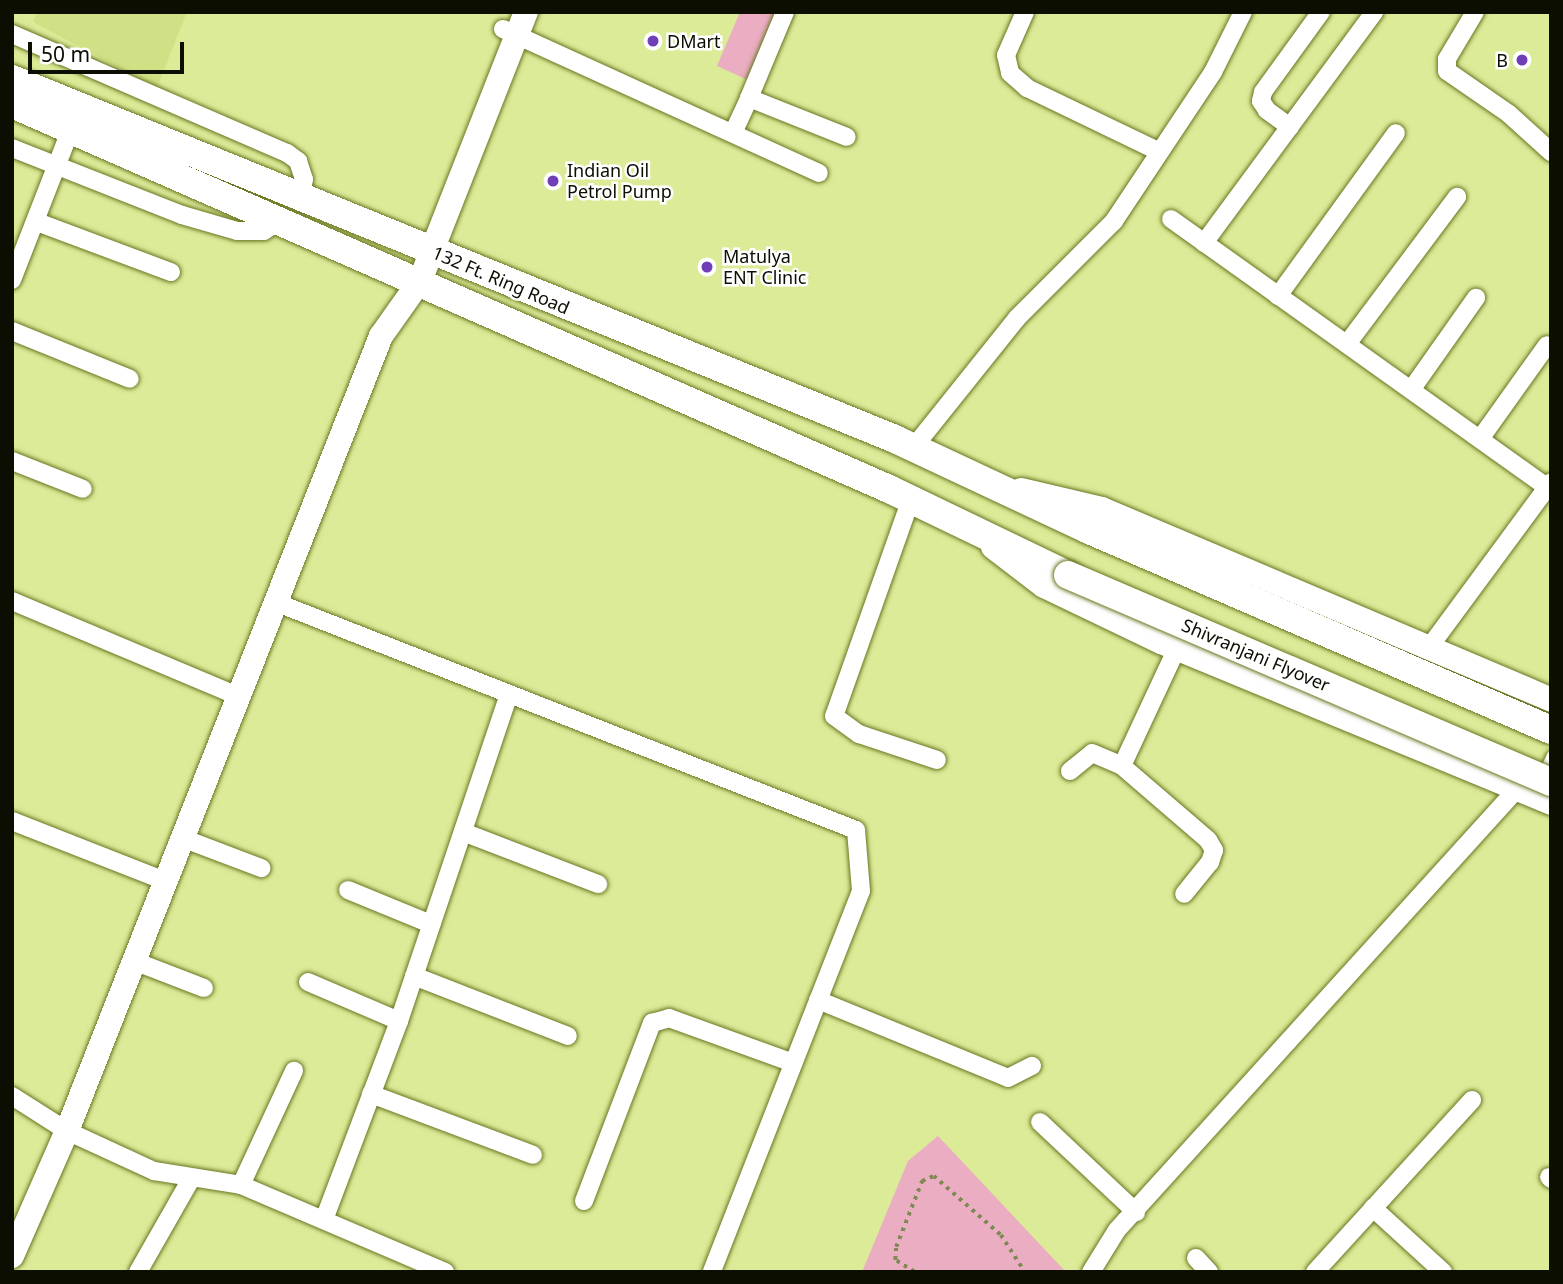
<!DOCTYPE html>
<html>
<head>
<meta charset="utf-8">
<style>
  body { margin:0 }
  #map { position:relative; width:1563px; height:1284px; overflow:hidden; background:#dbeb97; font-family:"Noto Sans",sans-serif }
  div>[style] { position:absolute }
  .built>* { inset:0; background:#d0e185 }
  .green>* { inset:0; background:#eaadc1 }
  .path>* { height:3.5px; margin-top:-1.75px; transform-origin:0; background:repeating-linear-gradient(90deg,#7f8954 0 3.5px,transparent 0 8.5px) }
  .roads { filter:drop-shadow(0 0 2px #697621) drop-shadow(0 0 2px #697621) }
  .lane>* { height:9px; margin:-4.5px; padding:0 4.5px; transform-origin:4.5px; border-radius:4.5px; background:#fff }
  .street>* { height:18px; margin:-9px; padding:0 9px; transform-origin:9px; border-radius:9px; background:#fff }
  .secondary>* { height:24px; margin:-12px; padding:0 12px; transform-origin:12px; border-radius:12px; background:#fff }
  .primary>* { height:28px; margin:-14px; padding:0 14px; transform-origin:14px; border-radius:14px; background:#fff }
  .bridges { filter:drop-shadow(0 0 2px #697621) drop-shadow(0 0 2px #697621) }
  .primary-bridge>* { height:28px; margin:-14px; padding:0 14px; transform-origin:14px; border-radius:14px; background:#fff }
  .dots>* { width:19px; height:19px; translate:-50% -50%; box-sizing:border-box; border:4px solid #fff; border-radius:50% }
  span { translate:-50% -50%; white-space:nowrap; text-align:center; line-height:1.15; -webkit-text-stroke:5px #fff; paint-order:stroke }
  .poi-label { font-size:18px; color:#0b0e00 }
  .left { translate:0 -50%; text-align:left }
  .right { translate:-100% -50%; text-align:right }
  .street-label { font-size:18px; color:#0b0e00 }
  .frame { position:absolute; inset:0; border:14px solid #0b0e00; pointer-events:none }
  .scale { position:absolute; left:28px; top:42px; width:156px; height:32px; box-sizing:border-box; border:4px solid #0b0e00; border-top:0; padding-left:9px; font-size:21px; line-height:24px; white-space:nowrap; color:#0b0e00; -webkit-text-stroke:5px #fff; paint-order:stroke }
</style>
</head>
<body>
<div id="map">
  <div class="built">
    <i style="clip-path:polygon(37px 12px,187px 12px,157px 88px,33px 22px)"></i>
  </div>
  <div class="green">
    <i style="clip-path:polygon(740px 12px,779px 12px,750px 81px,717px 66px)"></i>
    <i style="clip-path:polygon(938px 1136px,1066px 1272px,862px 1272px,908px 1161px)"></i>
  </div>
  <div class="path">
    <i style="left:914px;top:1272px;width:22px;rotate:-148deg"></i>
    <i style="left:895px;top:1260px;width:13px;rotate:-86deg"></i>
    <i style="left:896px;top:1247px;width:71px;rotate:-68.5deg"></i>
    <i style="left:922px;top:1181px;width:13px;rotate:-23deg"></i>
    <i style="left:934px;top:1176px;width:89px;rotate:41.4deg"></i>
    <i style="left:1001px;top:1235px;width:44px;rotate:57deg"></i>
  </div>
  <div class="roads">
    <div class="lane">
      <i style="left:1542px;top:774px;width:21px;rotate:-65deg"></i>
    </div>
    <div class="street">
      <i style="left:785px;top:12px;width:93px;rotate:112.7deg"></i>
      <i style="left:749px;top:98px;width:105px;rotate:21.7deg"></i>
      <i style="left:1025px;top:12px;width:47px;rotate:113.8deg"></i>
      <i style="left:1006px;top:55px;width:18px;rotate:77deg"></i>
      <i style="left:1010px;top:73px;width:23px;rotate:41deg"></i>
      <i style="left:1027px;top:88px;width:145px;rotate:25.7deg"></i>
      <i style="left:1475px;top:12px;width:55px;rotate:120.8deg"></i>
      <i style="left:1447px;top:59px;width:12px;rotate:90deg"></i>
      <i style="left:1447px;top:71px;width:75px;rotate:34.7deg"></i>
      <i style="left:1509px;top:114px;width:57px;rotate:42.1deg"></i>
      <i style="left:503px;top:29px;width:347px;rotate:24.5deg"></i>
      <i style="left:12px;top:34px;width:300px;rotate:23.4deg"></i>
      <i style="left:287px;top:153px;width:14px;rotate:36deg"></i>
      <i style="left:298px;top:161px;width:19px;rotate:72deg"></i>
      <i style="left:304px;top:179px;width:16px;rotate:101deg"></i>
      <i style="left:1290px;top:127px;width:29px;rotate:-144deg"></i>
      <i style="left:1267px;top:110px;width:11px;rotate:-124deg"></i>
      <i style="left:1261px;top:101px;width:9px;rotate:-77deg"></i>
      <i style="left:1263px;top:92px;width:99px;rotate:-54.1deg"></i>
      <i style="left:733px;top:133px;width:38px;rotate:-65deg"></i>
      <i style="left:12px;top:148px;width:183px;rotate:21.5deg"></i>
      <i style="left:182px;top:215px;width:57px;rotate:16.2deg"></i>
      <i style="left:237px;top:231px;width:27px"></i>
      <i style="left:264px;top:231px;width:19px;rotate:-35deg"></i>
      <i style="left:1171px;top:219px;width:462px;rotate:35.5deg"></i>
      <i style="left:37px;top:222px;width:143px;rotate:20.5deg"></i>
      <i style="left:1204px;top:243px;width:287px;rotate:-53.6deg"></i>
      <i style="left:12px;top:280px;width:162px;rotate:-68.7deg"></i>
      <i style="left:1278px;top:296px;width:201px;rotate:-54.1deg"></i>
      <i style="left:12px;top:331px;width:127px;rotate:22.1deg"></i>
      <i style="left:1347px;top:344px;width:184px;rotate:-53.2deg"></i>
      <i style="left:1411px;top:390px;width:113px;rotate:-54.8deg"></i>
      <i style="left:1480px;top:439px;width:115px;rotate:-54.5deg"></i>
      <i style="left:913px;top:448px;width:166px;rotate:-51.3deg"></i>
      <i style="left:1017px;top:318px;width:137px;rotate:-45deg"></i>
      <i style="left:1114px;top:221px;width:179px;rotate:-56.4deg"></i>
      <i style="left:1213px;top:72px;width:67px;rotate:-63.4deg"></i>
      <i style="left:12px;top:461px;width:76px;rotate:21.5deg"></i>
      <i style="left:911px;top:499px;width:230px;rotate:109.5deg"></i>
      <i style="left:834px;top:716px;width:31px;rotate:36deg"></i>
      <i style="left:859px;top:734px;width:82px;rotate:18.4deg"></i>
      <i style="left:12px;top:601px;width:245px;rotate:22.8deg"></i>
      <i style="left:275px;top:602px;width:624px;rotate:21.43deg"></i>
      <i style="left:856px;top:830px;width:61px;rotate:85.3deg"></i>
      <i style="left:861px;top:891px;width:409px;rotate:111.4deg"></i>
      <i style="left:1177px;top:648px;width:130px;rotate:115deg"></i>
      <i style="left:1122px;top:766px;width:113px;rotate:40.7deg"></i>
      <i style="left:1208px;top:840px;width:12px;rotate:59deg"></i>
      <i style="left:1214px;top:850px;width:13px;rotate:108deg"></i>
      <i style="left:1210px;top:862px;width:41px;rotate:129.1deg"></i>
      <i style="left:1428px;top:649px;width:207px;rotate:-53.6deg"></i>
      <i style="left:1070px;top:771px;width:28px;rotate:-39deg"></i>
      <i style="left:1092px;top:753px;width:33px;rotate:23deg"></i>
      <i style="left:12px;top:821px;width:164px;rotate:21.4deg"></i>
      <i style="left:463px;top:832px;width:145px;rotate:21.1deg"></i>
      <i style="left:182px;top:838px;width:85px;rotate:20.8deg"></i>
      <i style="left:348px;top:890px;width:90px;rotate:22.3deg"></i>
      <i style="left:134px;top:961px;width:75px;rotate:21.1deg"></i>
      <i style="left:414px;top:976px;width:165px;rotate:21.3deg"></i>
      <i style="left:308px;top:982px;width:99px;rotate:23.2deg"></i>
      <i style="left:818px;top:1000px;width:205px;rotate:22.3deg"></i>
      <i style="left:1008px;top:1078px;width:27px;rotate:-27deg"></i>
      <i style="left:371px;top:1094px;width:173px;rotate:20.6deg"></i>
      <i style="left:12px;top:1096px;width:65px;rotate:32.5deg"></i>
      <i style="left:67px;top:1131px;width:96px;rotate:24.7deg"></i>
      <i style="left:154px;top:1171px;width:88px;rotate:9.1deg"></i>
      <i style="left:241px;top:1185px;width:222px;rotate:23.1deg"></i>
      <i style="left:1040px;top:1122px;width:132px;rotate:43.2deg"></i>
      <i style="left:1549px;top:1177px;width:3px;rotate:45deg"></i>
      <i style="left:241px;top:1185px;width:126px;rotate:-65.1deg"></i>
      <i style="left:584px;top:1201px;width:191px;rotate:-69.1deg"></i>
      <i style="left:652px;top:1023px;width:18px;rotate:-16deg"></i>
      <i style="left:669px;top:1018px;width:132px;rotate:19.9deg"></i>
      <i style="left:1373px;top:1208px;width:95px;rotate:42.4deg"></i>
      <i style="left:325px;top:1217px;width:210px;rotate:-69.3deg"></i>
      <i style="left:399px;top:1021px;width:345px;rotate:-71.4deg"></i>
      <i style="left:1196px;top:1258px;width:19px;rotate:47deg"></i>
      <i style="left:138px;top:1272px;width:107px;rotate:-60.3deg"></i>
      <i style="left:1091px;top:1272px;width:49px;rotate:-58.2deg"></i>
      <i style="left:1117px;top:1230px;width:595px;rotate:-47.79deg"></i>
      <i style="left:1315px;top:1272px;width:233px;rotate:-47.6deg"></i>
    </div>
    <div class="secondary">
      <i style="left:1021px;top:490px;width:83px;rotate:13.2deg"></i>
      <i style="left:1102px;top:509px;width:488px;rotate:23deg"></i>
      <i style="left:993px;top:547px;width:64px;rotate:37.4deg"></i>
      <i style="left:1044px;top:586px;width:130px;rotate:25.6deg"></i>
      <i style="left:1161px;top:642px;width:422px;rotate:22.4deg"></i>
      <i style="left:12px;top:1256px;width:137px;rotate:-66.3deg"></i>
      <i style="left:67px;top:1131px;width:855px;rotate:-68.45deg"></i>
      <i style="left:381px;top:336px;width:67px;rotate:-54.7deg"></i>
      <i style="left:420px;top:281px;width:289px;rotate:-68.5deg"></i>
    </div>
    <div class="primary">
      <i style="left:12px;top:79px;width:954px;rotate:22.18deg"></i>
      <i style="left:895px;top:439px;width:214px;rotate:25.1deg"></i>
      <i style="left:1089px;top:530px;width:503px;rotate:23.41deg"></i>
      <i style="left:12px;top:104px;width:958px;rotate:23.7deg"></i>
      <i style="left:889px;top:489px;width:199px;rotate:25.7deg"></i>
    </div>
  </div>
  <div class="bridges">
    <div class="primary-bridge">
      <i style="left:1068px;top:575px;width:525px;rotate:23.2deg"></i>
    </div>
  </div>
  <div class="dots">
    <i style="left:653px;top:41px;background:#6e3fb7"></i>
    <i style="left:1522px;top:60px;background:#6e3fb7"></i>
    <i style="left:553px;top:181px;background:#6e3fb7"></i>
    <i style="left:707px;top:267px;background:#6e3fb7"></i>
  </div>
  <div class="poi-label">
    <span class="left" style="left:667px;top:41px">DMart</span>
    <span class="right" style="left:1508px;top:60px">B</span>
    <span class="left" style="left:567px;top:181px">Indian Oil<br>Petrol Pump</span>
    <span class="left" style="left:723px;top:267px">Matulya<br>ENT Clinic</span>
  </div>
  <div class="street-label">
    <span style="left:501px;top:280px;rotate:23deg">132 Ft. Ring Road</span>
    <span style="left:1256px;top:655px;rotate:23deg">Shivranjani Flyover</span>
  </div>
  <div class="frame"></div>
  <div class="scale">50 m</div>
</div>
</body>
</html>
